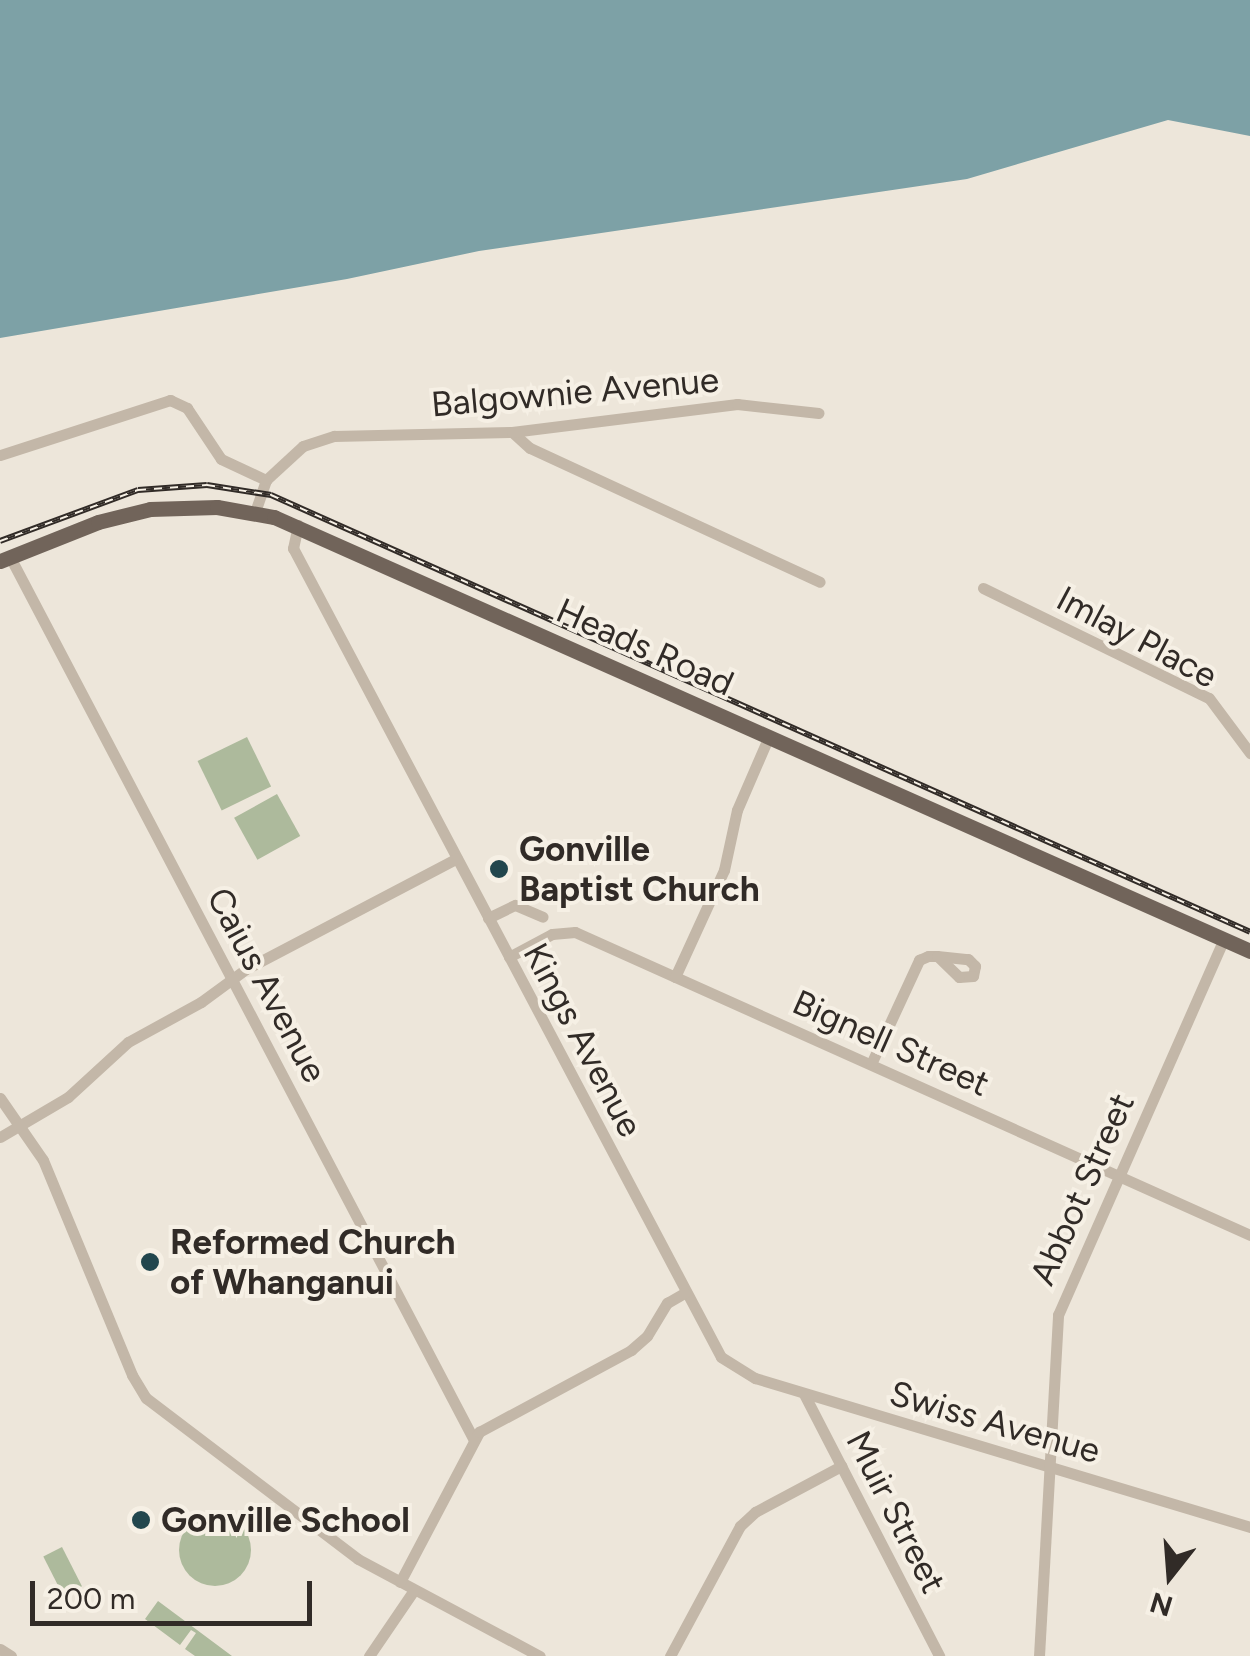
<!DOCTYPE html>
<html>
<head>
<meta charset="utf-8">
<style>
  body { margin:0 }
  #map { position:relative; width:1250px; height:1656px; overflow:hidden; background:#ede6da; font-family:Figtree,sans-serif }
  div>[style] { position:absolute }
  .green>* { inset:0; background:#adba9c; transform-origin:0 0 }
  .round { border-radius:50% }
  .water>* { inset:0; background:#7da1a6 }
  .minor>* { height:11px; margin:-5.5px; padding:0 5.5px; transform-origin:5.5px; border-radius:5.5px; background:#c3b7a8 }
  .major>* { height:15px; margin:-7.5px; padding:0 7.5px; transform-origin:7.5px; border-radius:7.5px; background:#71645a }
  .rail>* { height:6px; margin-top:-3px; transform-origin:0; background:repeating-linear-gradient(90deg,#f6f0e5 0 8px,#312b27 0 16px); box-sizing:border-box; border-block:2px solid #312b27 }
  .dots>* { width:28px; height:28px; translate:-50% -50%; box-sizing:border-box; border:5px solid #f6f0e5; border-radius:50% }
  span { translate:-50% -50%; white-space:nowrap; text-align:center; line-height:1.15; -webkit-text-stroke:8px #f6f0e5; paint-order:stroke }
  .street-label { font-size:35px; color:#312b27 }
  .poi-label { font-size:35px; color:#312b27; font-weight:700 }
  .left { translate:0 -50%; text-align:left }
  .north { position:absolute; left:1120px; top:1526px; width:100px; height:100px; -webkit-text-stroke:8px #f6f0e5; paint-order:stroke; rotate:197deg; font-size:28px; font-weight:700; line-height:40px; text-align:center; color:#312b27 }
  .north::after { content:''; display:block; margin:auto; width:35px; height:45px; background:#312b27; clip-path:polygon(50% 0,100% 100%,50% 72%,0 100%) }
  .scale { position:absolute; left:30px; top:1581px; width:282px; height:45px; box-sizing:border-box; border:5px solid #312b27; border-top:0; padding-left:12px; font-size:30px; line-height:35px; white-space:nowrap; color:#312b27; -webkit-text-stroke:8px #f6f0e5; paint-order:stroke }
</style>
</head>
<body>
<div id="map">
  <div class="green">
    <i style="left:247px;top:737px;width:55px;height:55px;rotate:64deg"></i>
    <i style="left:277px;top:794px;width:48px;height:49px;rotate:61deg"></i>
    <i class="round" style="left:179px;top:1514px;width:72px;height:72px"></i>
    <i style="left:62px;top:1547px;width:44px;height:21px;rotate:63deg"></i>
    <i style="clip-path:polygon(158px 1601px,193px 1627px,232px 1656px,195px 1656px,185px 1649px,196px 1633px,191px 1630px,180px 1645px,145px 1619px)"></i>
  </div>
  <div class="water">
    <i style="clip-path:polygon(0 0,1250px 0,1250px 136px,1168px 120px,967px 179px,479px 251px,347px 279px,0 338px)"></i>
  </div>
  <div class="minor">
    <i style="left:512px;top:432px;width:24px;rotate:42deg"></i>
    <i style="left:530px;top:448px;width:319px;rotate:24.8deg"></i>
    <i style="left:0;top:455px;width:179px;rotate:-17.9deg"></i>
    <i style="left:170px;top:400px;width:19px;rotate:25deg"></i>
    <i style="left:187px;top:408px;width:61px;rotate:56.3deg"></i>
    <i style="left:221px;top:459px;width:50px;rotate:25deg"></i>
    <i style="left:255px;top:512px;width:34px;rotate:-71deg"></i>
    <i style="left:266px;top:480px;width:50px;rotate:-42.6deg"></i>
    <i style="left:303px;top:446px;width:33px;rotate:-18deg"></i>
    <i style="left:334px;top:436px;width:178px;rotate:-1.3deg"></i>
    <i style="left:512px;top:432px;width:227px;rotate:-7.1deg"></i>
    <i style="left:737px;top:404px;width:82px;rotate:6.3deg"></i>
    <i style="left:298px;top:525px;width:24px;rotate:102deg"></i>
    <i style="left:293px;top:548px;width:915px;rotate:62.12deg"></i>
    <i style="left:721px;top:1357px;width:40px;rotate:32deg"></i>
    <i style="left:755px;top:1378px;width:517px;rotate:16.75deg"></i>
    <i style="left:10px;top:557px;width:997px;rotate:62.28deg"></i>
    <i style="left:983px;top:588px;width:251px;rotate:26deg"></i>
    <i style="left:1209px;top:698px;width:69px;rotate:53.3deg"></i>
    <i style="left:488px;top:918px;width:30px;rotate:-26deg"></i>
    <i style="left:515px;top:905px;width:30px;rotate:23deg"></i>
    <i style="left:509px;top:957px;width:49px;rotate:-28.1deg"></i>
    <i style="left:552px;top:934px;width:23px;rotate:-5deg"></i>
    <i style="left:575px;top:932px;width:740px;rotate:24.17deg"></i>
    <i style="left:675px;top:977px;width:118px;rotate:-65.4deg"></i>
    <i style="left:724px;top:870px;width:61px;rotate:-77.8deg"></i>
    <i style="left:737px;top:810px;width:81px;rotate:-66.6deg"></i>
    <i style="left:871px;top:1064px;width:115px;rotate:-65.2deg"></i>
    <i style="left:919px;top:960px;width:10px;rotate:-24deg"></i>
    <i style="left:928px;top:956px;width:9px"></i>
    <i style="left:937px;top:956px;width:31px;rotate:6deg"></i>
    <i style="left:968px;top:959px;width:10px;rotate:45deg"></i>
    <i style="left:975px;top:966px;width:10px;rotate:101deg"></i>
    <i style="left:973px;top:976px;width:14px;rotate:176deg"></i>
    <i style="left:959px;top:977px;width:30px;rotate:-136deg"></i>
    <i style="left:0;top:1098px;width:75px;rotate:55.3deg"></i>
    <i style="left:43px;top:1160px;width:233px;rotate:67.5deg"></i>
    <i style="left:132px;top:1375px;width:27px;rotate:59deg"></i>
    <i style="left:146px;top:1398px;width:266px;rotate:37.2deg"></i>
    <i style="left:358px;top:1559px;width:206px;rotate:28.1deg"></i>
    <i style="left:0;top:1137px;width:79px;rotate:-30.5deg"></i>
    <i style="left:68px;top:1097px;width:81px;rotate:-42.5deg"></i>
    <i style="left:128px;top:1042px;width:83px;rotate:-28.7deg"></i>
    <i style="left:201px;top:1002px;width:56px;rotate:-36.3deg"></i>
    <i style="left:246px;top:969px;width:238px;rotate:-27.7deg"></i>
    <i style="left:804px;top:1394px;width:295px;rotate:62.7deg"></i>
    <i style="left:400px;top:1582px;width:170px;rotate:-62.2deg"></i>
    <i style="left:479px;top:1432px;width:173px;rotate:-28.3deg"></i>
    <i style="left:631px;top:1350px;width:21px;rotate:-41deg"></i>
    <i style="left:647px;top:1336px;width:39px;rotate:-59deg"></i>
    <i style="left:667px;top:1303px;width:20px;rotate:-30deg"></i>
    <i style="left:0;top:1649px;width:13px;rotate:32deg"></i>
    <i style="left:369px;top:1656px;width:80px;rotate:-55.7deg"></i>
    <i style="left:670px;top:1656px;width:148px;rotate:-61.7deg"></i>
    <i style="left:740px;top:1526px;width:21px;rotate:-43deg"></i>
    <i style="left:755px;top:1512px;width:98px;rotate:-28.1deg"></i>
    <i style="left:1039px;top:1656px;width:342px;rotate:-86.8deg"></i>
    <i style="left:1058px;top:1315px;width:411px;rotate:-66.2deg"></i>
  </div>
  <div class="major">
    <i style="left:0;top:561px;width:105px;rotate:-21.7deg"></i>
    <i style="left:98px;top:522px;width:54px;rotate:-14deg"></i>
    <i style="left:150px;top:509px;width:67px;rotate:-1.7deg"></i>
    <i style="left:217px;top:507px;width:58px;rotate:10deg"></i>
    <i style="left:274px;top:517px;width:1068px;rotate:23.97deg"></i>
  </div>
  <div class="rail">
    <i style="left:0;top:541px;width:147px;rotate:-20.3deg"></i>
    <i style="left:138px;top:490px;width:69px;rotate:-4.1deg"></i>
    <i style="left:207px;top:485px;width:65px;rotate:8.9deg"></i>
    <i style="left:271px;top:495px;width:1072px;rotate:24.05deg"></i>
  </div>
  <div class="dots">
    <i style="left:499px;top:869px;background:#22464d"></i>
    <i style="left:150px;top:1262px;background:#22464d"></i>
    <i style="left:141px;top:1520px;background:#22464d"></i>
  </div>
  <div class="street-label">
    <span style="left:575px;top:392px;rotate:-5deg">Balgownie Avenue</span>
    <span style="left:1137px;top:637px;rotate:28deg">Imlay Place</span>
    <span style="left:645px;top:647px;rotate:24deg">Heads Road</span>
    <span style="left:267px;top:985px;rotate:62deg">Caius Avenue</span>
    <span style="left:583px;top:1040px;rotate:62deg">Kings Avenue</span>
    <span style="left:891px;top:1043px;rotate:24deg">Bignell Street</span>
    <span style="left:1082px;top:1189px;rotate:-66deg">Abbot Street</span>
    <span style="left:995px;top:1422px;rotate:16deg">Swiss Avenue</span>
    <span style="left:896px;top:1512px;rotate:63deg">Muir Street</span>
  </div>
  <div class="poi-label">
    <span class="left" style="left:519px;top:869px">Gonville<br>Baptist Church</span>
    <span class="left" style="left:170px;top:1262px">Reformed Church<br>of Whanganui</span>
    <span class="left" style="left:161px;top:1520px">Gonville School</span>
  </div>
  <div class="north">N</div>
  <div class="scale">200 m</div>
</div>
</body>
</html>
